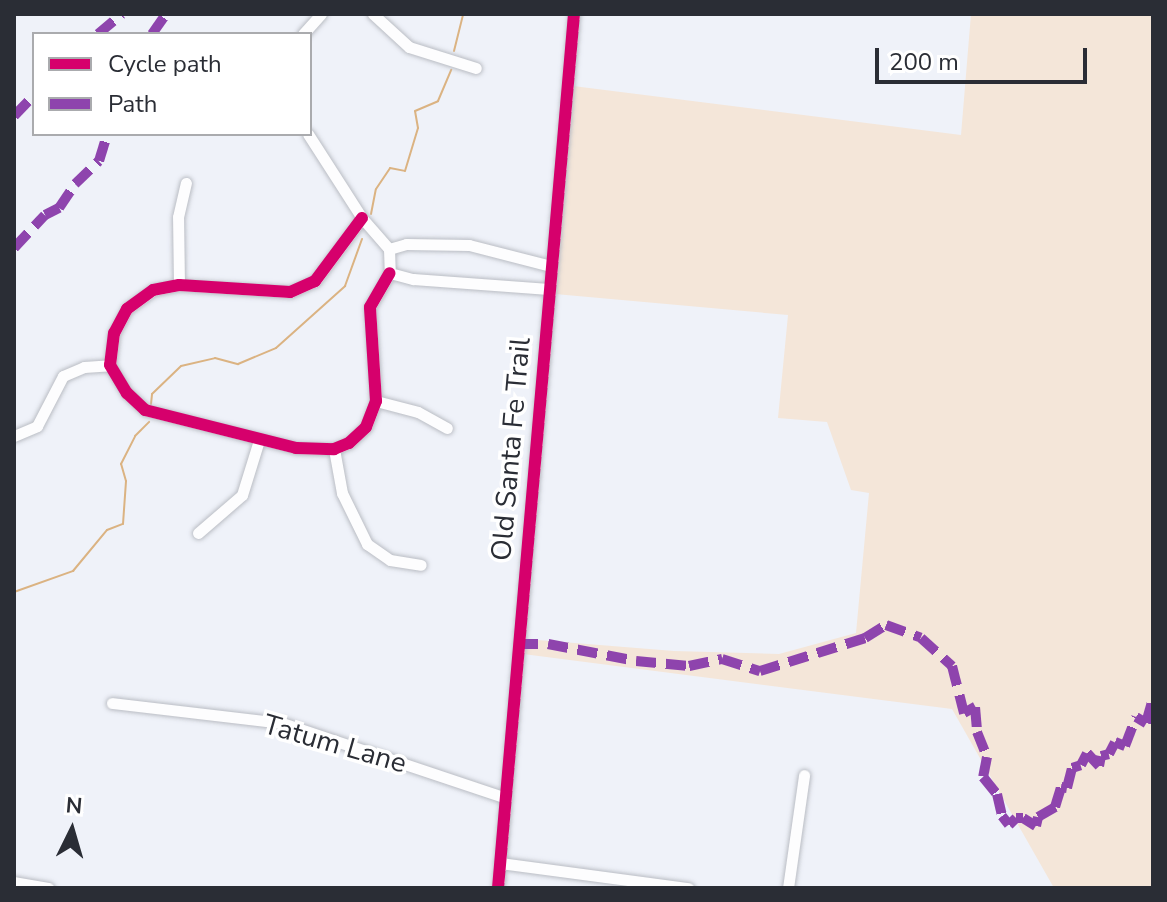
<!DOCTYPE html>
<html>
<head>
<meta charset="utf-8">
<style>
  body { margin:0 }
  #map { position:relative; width:1167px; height:902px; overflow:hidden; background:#eff2f9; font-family:"Nunito Sans",sans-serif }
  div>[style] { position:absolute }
  .green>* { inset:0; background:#f4e6d9 }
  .stream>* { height:2px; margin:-1px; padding:0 1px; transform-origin:1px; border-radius:1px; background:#dbb382 }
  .roads { filter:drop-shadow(0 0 2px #babdc4) drop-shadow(0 0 2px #babdc4) }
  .minor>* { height:11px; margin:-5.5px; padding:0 5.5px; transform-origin:5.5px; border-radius:5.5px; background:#fdfdfe }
  .quiet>* { height:10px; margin-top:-5px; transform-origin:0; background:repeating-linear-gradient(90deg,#8e44ad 0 20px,transparent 0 30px) }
  .cycleway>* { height:12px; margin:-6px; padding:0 6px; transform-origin:6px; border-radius:6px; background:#d6006c }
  span { translate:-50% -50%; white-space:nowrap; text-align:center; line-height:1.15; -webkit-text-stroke:7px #fff; paint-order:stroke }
  .street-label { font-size:28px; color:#2a2d35 }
  .frame { position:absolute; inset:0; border:16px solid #2a2d35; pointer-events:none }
  .legend { position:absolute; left:32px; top:32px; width:280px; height:104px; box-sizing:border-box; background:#fff; border:2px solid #aaabae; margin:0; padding:10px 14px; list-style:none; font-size:24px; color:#2a2d35 }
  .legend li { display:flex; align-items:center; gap:16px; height:40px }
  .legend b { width:40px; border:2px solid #aaabae }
  .north { position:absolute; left:32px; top:790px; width:80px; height:80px; -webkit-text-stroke:6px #fff; paint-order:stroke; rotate:5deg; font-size:22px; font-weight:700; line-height:32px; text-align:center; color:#2a2d35 }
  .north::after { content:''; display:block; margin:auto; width:28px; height:36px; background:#2a2d35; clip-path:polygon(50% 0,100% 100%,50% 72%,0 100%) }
  .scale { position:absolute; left:875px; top:48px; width:212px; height:36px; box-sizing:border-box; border:4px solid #2a2d35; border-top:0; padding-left:10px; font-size:24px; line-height:28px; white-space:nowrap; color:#2a2d35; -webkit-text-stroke:6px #fff; paint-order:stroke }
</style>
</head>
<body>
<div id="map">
  <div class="green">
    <i style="clip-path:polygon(971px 14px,1153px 14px,1153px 888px,1054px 888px,952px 709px,523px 654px,525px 639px,674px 651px,779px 654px,856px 633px,869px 493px,851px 490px,827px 422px,778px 418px,788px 315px,555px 294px,573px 86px,961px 135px)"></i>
  </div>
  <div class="stream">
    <i style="left:454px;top:51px;width:38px;rotate:-76deg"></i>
    <i style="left:371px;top:214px;width:25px;rotate:-79deg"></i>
    <i style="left:376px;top:189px;width:25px;rotate:-56deg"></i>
    <i style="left:390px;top:168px;width:15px;rotate:11deg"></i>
    <i style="left:405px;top:171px;width:45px;rotate:-73.2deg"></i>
    <i style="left:418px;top:128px;width:17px;rotate:-100deg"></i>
    <i style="left:415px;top:111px;width:25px;rotate:-23deg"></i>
    <i style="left:438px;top:101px;width:34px;rotate:-67deg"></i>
    <i style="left:151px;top:404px;width:10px;rotate:-84deg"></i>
    <i style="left:152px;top:394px;width:40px;rotate:-44deg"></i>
    <i style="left:181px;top:366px;width:35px;rotate:-13deg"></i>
    <i style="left:215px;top:358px;width:24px;rotate:15deg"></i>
    <i style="left:238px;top:364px;width:41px;rotate:-22.8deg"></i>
    <i style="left:276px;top:348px;width:93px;rotate:-41.9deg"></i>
    <i style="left:345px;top:286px;width:50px;rotate:-70.1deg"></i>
    <i style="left:14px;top:592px;width:63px;rotate:-19.6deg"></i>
    <i style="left:73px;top:571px;width:53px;rotate:-50.3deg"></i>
    <i style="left:107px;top:530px;width:17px;rotate:-21deg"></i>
    <i style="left:123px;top:524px;width:43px;rotate:-86deg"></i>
    <i style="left:126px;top:481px;width:18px;rotate:-106deg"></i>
    <i style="left:121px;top:464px;width:31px;rotate:-63deg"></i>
    <i style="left:135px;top:436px;width:20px;rotate:-45deg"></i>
  </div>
  <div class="roads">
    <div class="minor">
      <i style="left:373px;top:14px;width:49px;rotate:42.5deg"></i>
      <i style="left:409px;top:47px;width:70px;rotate:17.4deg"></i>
      <i style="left:303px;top:34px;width:27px;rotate:-48deg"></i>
      <i style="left:308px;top:134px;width:100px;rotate:57.3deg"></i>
      <i style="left:362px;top:218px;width:41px;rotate:48.9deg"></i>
      <i style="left:362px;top:218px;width:79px;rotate:126.7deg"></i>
      <i style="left:315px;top:281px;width:27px;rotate:156deg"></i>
      <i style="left:290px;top:292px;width:111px;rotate:-176.4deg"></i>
      <i style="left:179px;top:285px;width:26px;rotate:169deg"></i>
      <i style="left:153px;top:290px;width:32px;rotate:144deg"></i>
      <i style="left:127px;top:309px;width:27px;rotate:118deg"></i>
      <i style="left:114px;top:333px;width:32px;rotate:97deg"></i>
      <i style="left:110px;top:365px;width:33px;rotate:59deg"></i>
      <i style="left:127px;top:393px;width:25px;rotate:43deg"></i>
      <i style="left:145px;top:410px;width:156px;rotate:14.1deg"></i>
      <i style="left:296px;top:448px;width:38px;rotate:2deg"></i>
      <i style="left:334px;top:449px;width:16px;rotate:-22deg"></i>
      <i style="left:349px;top:443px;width:23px;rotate:-43deg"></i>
      <i style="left:366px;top:427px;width:28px;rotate:-69deg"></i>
      <i style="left:376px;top:401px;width:94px;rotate:-93.7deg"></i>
      <i style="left:370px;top:307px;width:39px;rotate:-60deg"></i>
      <i style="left:389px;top:249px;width:18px;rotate:-16deg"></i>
      <i style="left:406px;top:244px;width:63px;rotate:0.9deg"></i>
      <i style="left:469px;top:245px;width:85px;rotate:14.4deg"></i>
      <i style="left:389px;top:249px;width:24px;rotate:88deg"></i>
      <i style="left:390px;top:273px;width:24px;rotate:15deg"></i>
      <i style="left:413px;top:279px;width:136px;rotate:4.2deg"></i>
      <i style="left:179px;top:285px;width:68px;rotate:-90.8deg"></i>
      <i style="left:178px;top:217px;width:35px;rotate:-77deg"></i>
      <i style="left:376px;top:401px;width:43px;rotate:14.7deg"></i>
      <i style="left:418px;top:412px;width:33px;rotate:29deg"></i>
      <i style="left:14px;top:436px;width:25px;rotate:-23deg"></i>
      <i style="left:37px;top:426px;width:56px;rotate:-62.5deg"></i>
      <i style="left:63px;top:376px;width:23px;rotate:-23deg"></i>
      <i style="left:84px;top:367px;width:26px;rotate:-4deg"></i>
      <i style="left:334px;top:449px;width:45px;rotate:79.7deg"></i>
      <i style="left:342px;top:493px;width:57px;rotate:63.9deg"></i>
      <i style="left:367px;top:544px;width:28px;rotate:35deg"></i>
      <i style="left:390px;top:560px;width:31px;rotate:9deg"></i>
      <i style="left:198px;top:533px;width:58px;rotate:-40.8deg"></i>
      <i style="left:242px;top:495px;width:58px;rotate:-72.8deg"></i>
      <i style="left:112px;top:703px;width:171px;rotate:6.7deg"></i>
      <i style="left:282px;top:723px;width:236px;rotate:18.5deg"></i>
      <i style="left:500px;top:863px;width:190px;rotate:7.6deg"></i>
      <i style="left:14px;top:882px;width:35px;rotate:10deg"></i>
      <i style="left:498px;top:888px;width:877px;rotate:-85.03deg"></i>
      <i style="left:788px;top:888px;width:114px;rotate:-81.9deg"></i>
    </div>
  </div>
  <div class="quiet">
    <i style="left:98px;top:34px;width:31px;rotate:-40deg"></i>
    <i style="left:152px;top:34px;width:24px;rotate:-55deg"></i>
    <i style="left:14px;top:116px;width:29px;rotate:-46deg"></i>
    <i style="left:14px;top:248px;width:45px;rotate:-46.8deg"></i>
    <i style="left:45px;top:215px;width:16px;rotate:-27deg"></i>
    <i style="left:59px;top:208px;width:29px;rotate:-56deg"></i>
    <i style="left:75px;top:184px;width:33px;rotate:-44deg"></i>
    <i style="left:99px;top:161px;width:28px;rotate:-73deg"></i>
    <i style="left:518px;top:644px;width:30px"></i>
    <i style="left:548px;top:644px;width:90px;rotate:10.9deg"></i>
    <i style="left:636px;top:661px;width:53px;rotate:5.4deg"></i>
    <i style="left:689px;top:666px;width:34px;rotate:-12deg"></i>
    <i style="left:722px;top:659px;width:40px;rotate:18deg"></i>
    <i style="left:760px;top:671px;width:110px;rotate:-17.4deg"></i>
    <i style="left:865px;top:638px;width:25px;rotate:-32deg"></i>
    <i style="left:886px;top:625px;width:37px;rotate:20deg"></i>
    <i style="left:921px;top:638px;width:42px;rotate:42.1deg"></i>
    <i style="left:952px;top:666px;width:49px;rotate:75.7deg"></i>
    <i style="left:964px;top:713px;width:13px;rotate:-29deg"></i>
    <i style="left:975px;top:707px;width:25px;rotate:85deg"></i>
    <i style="left:977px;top:732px;width:27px;rotate:68deg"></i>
    <i style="left:987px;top:757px;width:20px;rotate:101deg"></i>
    <i style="left:983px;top:777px;width:22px;rotate:51deg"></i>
    <i style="left:997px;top:794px;width:23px;rotate:77deg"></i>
    <i style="left:1002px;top:816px;width:11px;rotate:52deg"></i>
    <i style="left:1009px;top:825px;width:10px;rotate:-45deg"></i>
    <i style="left:1016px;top:818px;width:7px"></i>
    <i style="left:1023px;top:818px;width:15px;rotate:32deg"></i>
    <i style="left:1036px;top:826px;width:9px;rotate:-77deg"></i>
    <i style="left:1038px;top:817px;width:20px;rotate:-30deg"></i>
    <i style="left:1055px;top:807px;width:21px;rotate:-73deg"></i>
    <i style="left:1061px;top:787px;width:6px;rotate:9deg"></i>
    <i style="left:1067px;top:788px;width:21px;rotate:-76deg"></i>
    <i style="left:1072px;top:768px;width:9px;rotate:-18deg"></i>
    <i style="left:1081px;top:765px;width:13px;rotate:-63deg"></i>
    <i style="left:1087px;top:753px;width:18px;rotate:47deg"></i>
    <i style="left:1099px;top:766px;width:10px;rotate:-79deg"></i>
    <i style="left:1101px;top:756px;width:8px;rotate:-14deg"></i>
    <i style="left:1109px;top:754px;width:13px;rotate:-63deg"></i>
    <i style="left:1115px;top:742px;width:11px;rotate:22deg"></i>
    <i style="left:1125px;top:746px;width:31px;rotate:-69deg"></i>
    <i style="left:1136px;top:717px;width:12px;rotate:31deg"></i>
    <i style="left:1146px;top:723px;width:25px;rotate:-74deg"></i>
  </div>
  <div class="cycleway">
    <i style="left:362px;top:218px;width:79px;rotate:126.7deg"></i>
    <i style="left:315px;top:281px;width:27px;rotate:156deg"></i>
    <i style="left:290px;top:292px;width:111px;rotate:-176.4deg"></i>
    <i style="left:179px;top:285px;width:26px;rotate:169deg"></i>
    <i style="left:153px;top:290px;width:32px;rotate:144deg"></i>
    <i style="left:127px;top:309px;width:27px;rotate:118deg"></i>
    <i style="left:114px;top:333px;width:32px;rotate:97deg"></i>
    <i style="left:110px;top:365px;width:33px;rotate:59deg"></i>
    <i style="left:127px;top:393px;width:25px;rotate:43deg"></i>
    <i style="left:145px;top:410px;width:156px;rotate:14.1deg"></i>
    <i style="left:296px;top:448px;width:38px;rotate:2deg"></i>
    <i style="left:334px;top:449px;width:16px;rotate:-22deg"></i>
    <i style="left:349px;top:443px;width:23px;rotate:-43deg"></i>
    <i style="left:366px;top:427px;width:28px;rotate:-69deg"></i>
    <i style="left:376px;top:401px;width:94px;rotate:-93.7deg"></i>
    <i style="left:370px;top:307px;width:39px;rotate:-60deg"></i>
    <i style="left:498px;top:888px;width:877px;rotate:-85.03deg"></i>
  </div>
  <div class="street-label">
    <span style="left:511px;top:449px;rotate:-85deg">Old Santa Fe Trail</span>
    <span style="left:335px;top:744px;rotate:16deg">Tatum Lane</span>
  </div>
  <div class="frame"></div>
  <ul class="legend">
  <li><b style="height:10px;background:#d6006c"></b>Cycle path</li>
  <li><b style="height:10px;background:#8e44ad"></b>Path</li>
  </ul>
  <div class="north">N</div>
  <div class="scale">200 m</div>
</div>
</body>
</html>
